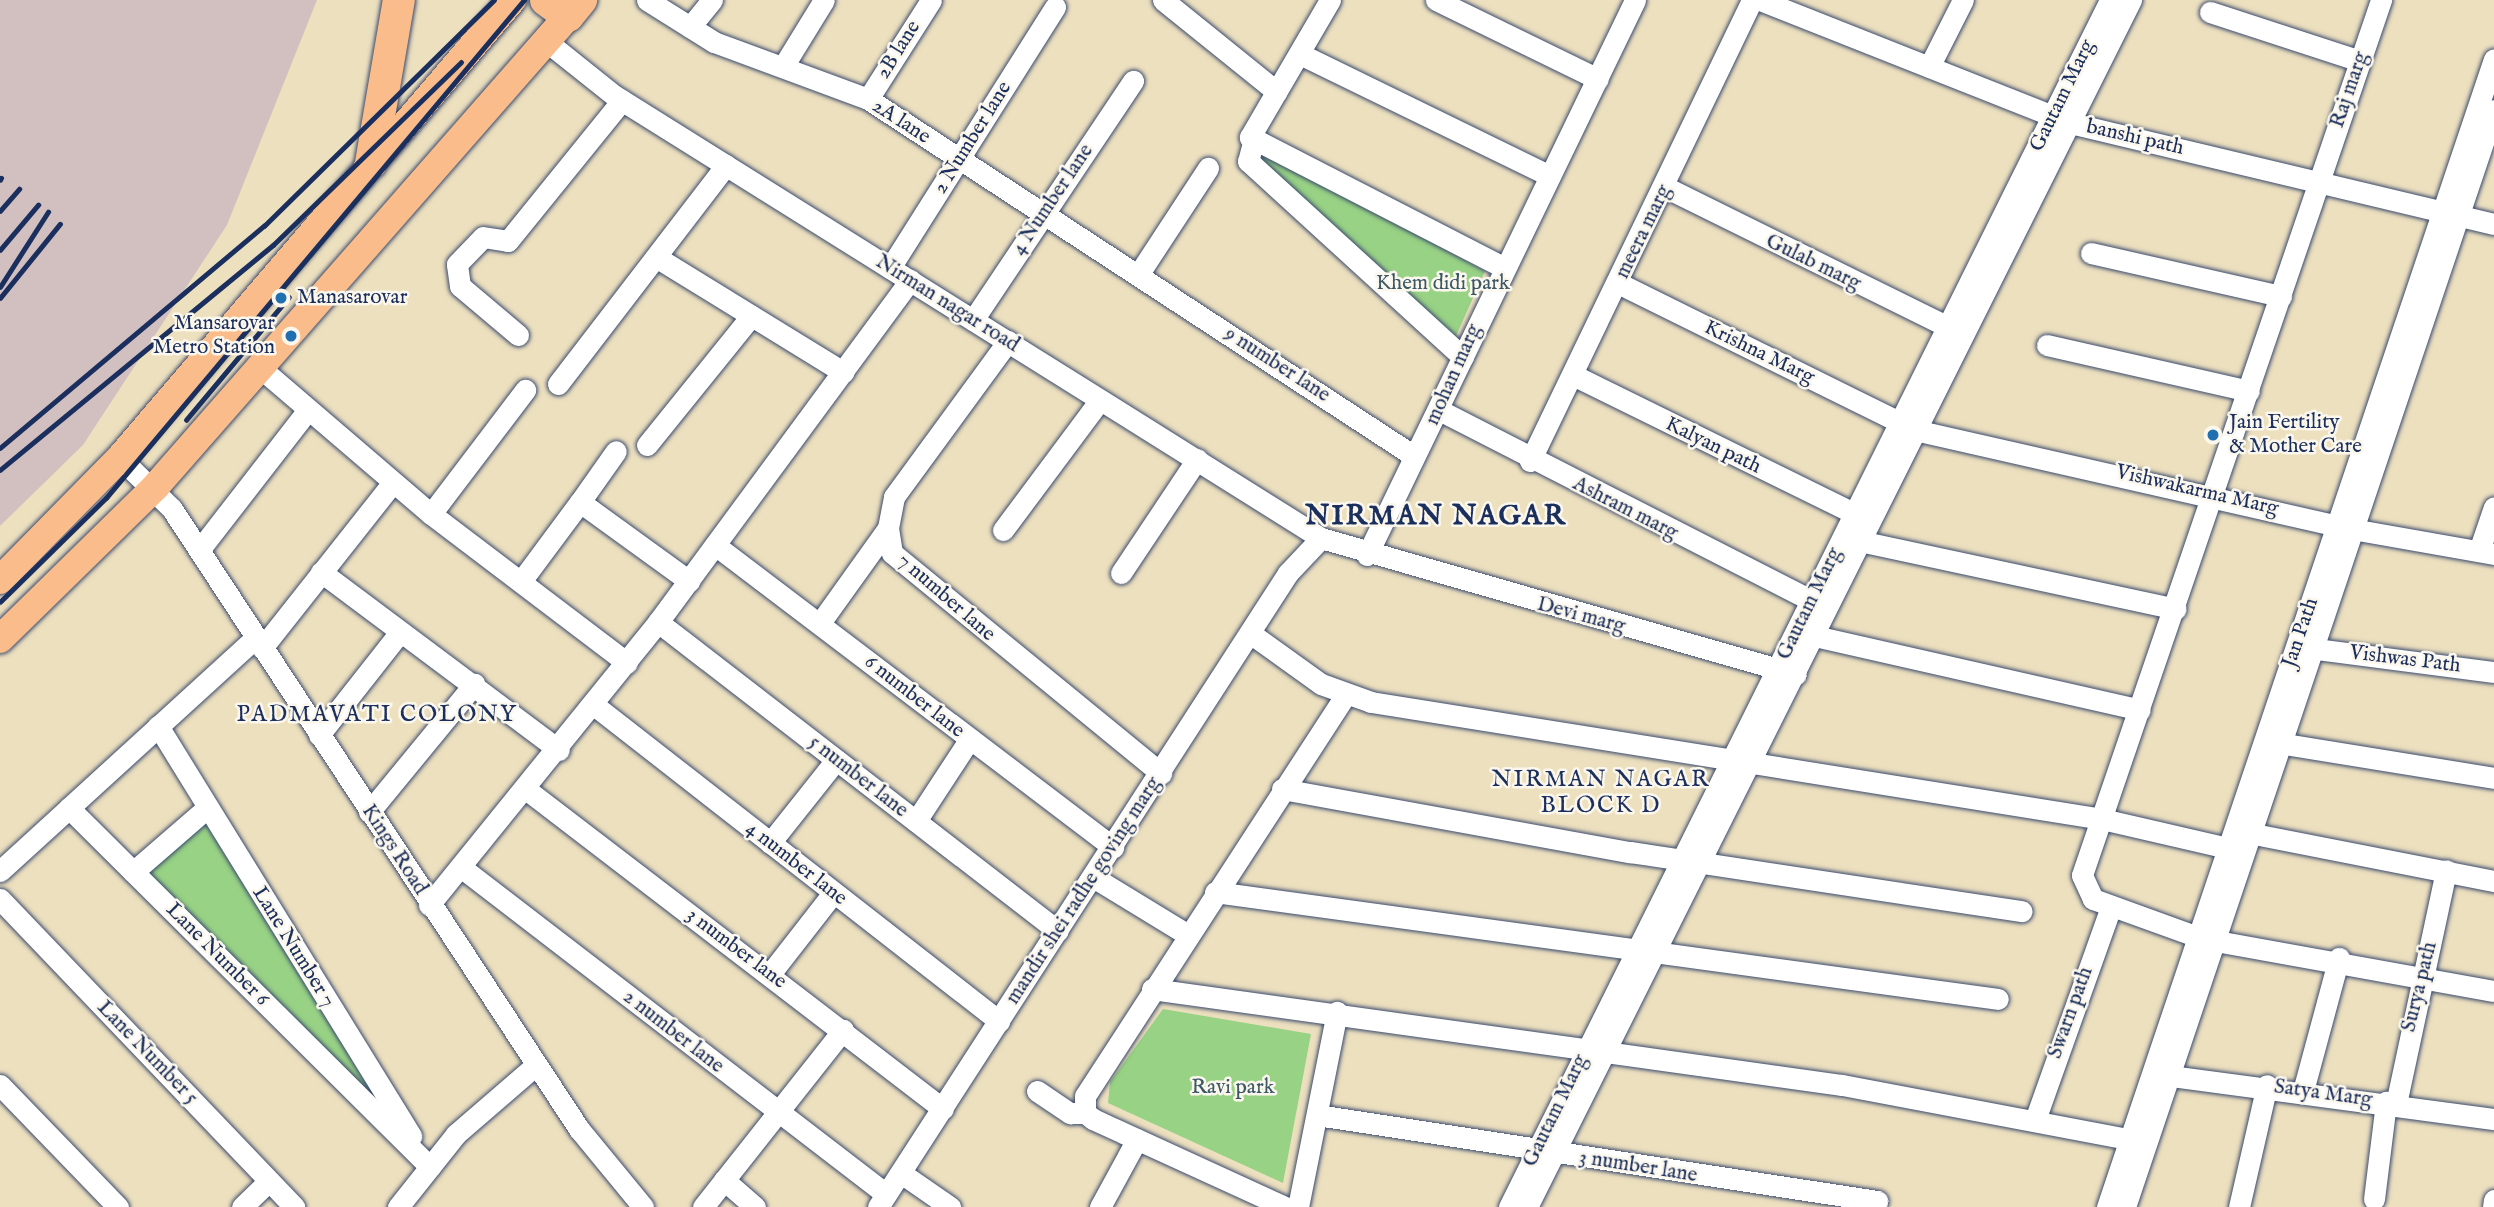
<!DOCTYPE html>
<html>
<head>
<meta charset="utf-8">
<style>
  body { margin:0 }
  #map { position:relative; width:2494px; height:1207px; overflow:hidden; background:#ede0bf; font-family:"IM FELL English",serif }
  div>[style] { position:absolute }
  .industrial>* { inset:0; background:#d2bfc0 }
  .green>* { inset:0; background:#98d285 }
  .roads { filter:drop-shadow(0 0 2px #3a4a6d) drop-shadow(0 0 2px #3a4a6d) }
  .minor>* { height:21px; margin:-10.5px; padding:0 10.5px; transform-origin:10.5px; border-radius:10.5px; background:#fff }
  .major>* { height:28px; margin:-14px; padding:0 14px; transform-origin:14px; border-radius:14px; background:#f9bc8a }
  .highway>* { height:32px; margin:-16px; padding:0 16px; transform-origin:16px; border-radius:16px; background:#f9bc8a }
  .rail>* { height:4.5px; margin:-2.25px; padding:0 2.25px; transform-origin:2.25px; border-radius:2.25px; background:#1b2f5e }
  .dots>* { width:19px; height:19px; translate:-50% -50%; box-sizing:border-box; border:4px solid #fbf7ec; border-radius:50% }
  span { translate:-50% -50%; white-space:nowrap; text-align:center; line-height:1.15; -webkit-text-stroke:5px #fbf7ec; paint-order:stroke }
  .street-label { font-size:21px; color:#1b2f5e }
  .park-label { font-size:21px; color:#3a5868 }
  .poi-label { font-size:21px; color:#1b2f5e }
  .left { translate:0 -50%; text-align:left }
  .right { translate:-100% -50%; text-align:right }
  .neighbourhood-label { font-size:23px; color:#1b2f5e; letter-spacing:2px }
  .district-label { font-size:28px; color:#1b2f5e; font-weight:700; letter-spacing:2px }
</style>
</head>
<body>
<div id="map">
  <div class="industrial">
    <i style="clip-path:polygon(0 0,317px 0,227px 225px,83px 445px,0 526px)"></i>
  </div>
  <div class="green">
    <i style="clip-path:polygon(1263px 152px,1485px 271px,1456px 336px,1258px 159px)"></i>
    <i style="clip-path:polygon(204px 821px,397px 1124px,147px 871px)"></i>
    <i style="clip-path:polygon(1163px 1009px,1311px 1034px,1283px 1183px,1108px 1103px,1110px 1082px)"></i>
  </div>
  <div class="roads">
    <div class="minor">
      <i style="left:647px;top:0;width:79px;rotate:32.1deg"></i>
      <i style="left:714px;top:42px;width:164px;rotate:20.3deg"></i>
      <i style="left:868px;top:99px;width:652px;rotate:33.18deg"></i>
      <i style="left:1163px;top:0;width:146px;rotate:38.9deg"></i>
      <i style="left:1330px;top:0;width:159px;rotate:120.3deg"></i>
      <i style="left:1250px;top:137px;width:284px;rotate:27.2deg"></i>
      <i style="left:1436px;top:0;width:180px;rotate:26deg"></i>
      <i style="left:1760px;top:0;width:334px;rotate:21.6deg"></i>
      <i style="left:2070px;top:123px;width:436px;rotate:13.4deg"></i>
      <i style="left:2210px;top:12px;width:158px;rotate:18.1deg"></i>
      <i style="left:690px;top:27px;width:35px;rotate:-51deg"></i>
      <i style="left:546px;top:41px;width:88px;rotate:38.6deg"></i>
      <i style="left:615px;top:96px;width:833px;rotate:32.05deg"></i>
      <i style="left:1321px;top:538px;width:494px;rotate:16deg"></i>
      <i style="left:1300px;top:54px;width:278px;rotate:26deg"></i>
      <i style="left:784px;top:65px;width:76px;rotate:-58.4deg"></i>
      <i style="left:1929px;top:67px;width:75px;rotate:-63.1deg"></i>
      <i style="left:868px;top:99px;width:117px;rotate:-57.5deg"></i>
      <i style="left:1254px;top:139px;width:23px;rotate:105deg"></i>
      <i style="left:1248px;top:161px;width:291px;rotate:42.4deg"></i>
      <i style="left:1665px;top:187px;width:327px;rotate:26.3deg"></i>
      <i style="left:2091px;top:253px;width:195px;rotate:12.8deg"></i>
      <i style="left:656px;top:257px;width:220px;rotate:31.6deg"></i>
      <i style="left:890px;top:268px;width:309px;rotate:-57.7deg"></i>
      <i style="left:1138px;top:275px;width:128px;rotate:-56.8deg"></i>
      <i style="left:1618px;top:283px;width:331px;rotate:26.3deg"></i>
      <i style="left:1915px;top:430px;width:448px;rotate:12.8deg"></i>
      <i style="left:2352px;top:529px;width:144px;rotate:10deg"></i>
      <i style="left:973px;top:320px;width:288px;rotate:-56.2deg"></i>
      <i style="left:518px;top:335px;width:76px;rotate:-139.8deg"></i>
      <i style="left:460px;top:286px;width:22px;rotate:-98deg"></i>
      <i style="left:457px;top:264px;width:37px;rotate:-46deg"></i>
      <i style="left:483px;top:237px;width:25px;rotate:9deg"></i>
      <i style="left:508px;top:241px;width:181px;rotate:-51deg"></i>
      <i style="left:1008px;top:341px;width:193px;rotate:126.2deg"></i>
      <i style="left:894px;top:497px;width:32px;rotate:101deg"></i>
      <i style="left:888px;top:528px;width:25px;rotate:81deg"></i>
      <i style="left:892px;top:553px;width:348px;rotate:39.3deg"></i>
      <i style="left:2047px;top:345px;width:207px;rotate:12.8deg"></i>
      <i style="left:257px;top:365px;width:229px;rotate:40.6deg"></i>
      <i style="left:431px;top:514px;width:246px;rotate:37.2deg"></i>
      <i style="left:1573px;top:375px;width:314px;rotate:26.2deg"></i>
      <i style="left:558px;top:384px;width:276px;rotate:-52.5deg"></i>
      <i style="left:1441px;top:411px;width:417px;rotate:27.1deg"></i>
      <i style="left:647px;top:445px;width:166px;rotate:-51.1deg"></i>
      <i style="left:120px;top:458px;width:73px;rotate:44.4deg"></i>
      <i style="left:172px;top:509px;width:742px;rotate:56.72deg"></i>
      <i style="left:579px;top:1129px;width:101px;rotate:50.6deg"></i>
      <i style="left:1530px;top:461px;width:512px;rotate:-64.29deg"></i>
      <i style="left:580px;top:502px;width:62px;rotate:-54.8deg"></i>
      <i style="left:431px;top:514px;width:156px;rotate:-52.8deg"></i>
      <i style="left:1003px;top:530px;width:162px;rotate:-53.3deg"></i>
      <i style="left:1850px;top:539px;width:333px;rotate:12.1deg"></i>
      <i style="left:715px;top:545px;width:500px;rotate:37.2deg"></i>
      <i style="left:200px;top:549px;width:175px;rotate:-52.2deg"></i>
      <i style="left:2479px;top:551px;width:46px;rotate:-71.2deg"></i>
      <i style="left:1367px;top:555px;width:616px;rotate:-64.22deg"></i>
      <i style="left:321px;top:572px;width:297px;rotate:36.8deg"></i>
      <i style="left:1121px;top:573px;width:137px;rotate:-56.3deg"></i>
      <i style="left:522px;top:580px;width:97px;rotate:-53.4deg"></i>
      <i style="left:580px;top:502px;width:135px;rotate:35.9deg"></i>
      <i style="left:658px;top:622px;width:505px;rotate:37.69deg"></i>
      <i style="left:820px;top:623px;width:117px;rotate:-54.4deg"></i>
      <i style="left:1250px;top:633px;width:87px;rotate:35.7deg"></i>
      <i style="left:1321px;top:684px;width:53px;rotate:19.8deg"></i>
      <i style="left:1371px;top:702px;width:740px;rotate:9.09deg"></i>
      <i style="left:2102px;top:819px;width:129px;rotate:13deg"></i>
      <i style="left:1815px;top:636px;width:333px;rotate:12.8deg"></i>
      <i style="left:262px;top:648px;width:211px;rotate:-51.7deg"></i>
      <i style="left:2316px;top:649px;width:179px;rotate:7.4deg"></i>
      <i style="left:594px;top:705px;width:514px;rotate:37.96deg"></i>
      <i style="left:158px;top:726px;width:482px;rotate:58.3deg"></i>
      <i style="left:319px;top:735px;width:131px;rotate:-51.8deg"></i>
      <i style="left:2285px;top:744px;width:212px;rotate:9.2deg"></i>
      <i style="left:1282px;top:789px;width:354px;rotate:10.3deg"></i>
      <i style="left:1630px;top:852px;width:396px;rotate:8.6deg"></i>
      <i style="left:527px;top:790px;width:524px;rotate:37.48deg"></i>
      <i style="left:69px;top:808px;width:252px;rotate:-42.4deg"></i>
      <i style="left:369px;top:812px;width:166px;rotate:-50.6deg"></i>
      <i style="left:916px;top:821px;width:97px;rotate:-56.8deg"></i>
      <i style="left:2254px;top:834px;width:245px;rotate:11.1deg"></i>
      <i style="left:770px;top:843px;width:106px;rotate:-51.5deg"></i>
      <i style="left:462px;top:868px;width:535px;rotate:37.56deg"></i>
      <i style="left:0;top:871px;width:93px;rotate:-42.4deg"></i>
      <i style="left:69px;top:808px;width:509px;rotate:44.84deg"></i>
      <i style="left:133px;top:872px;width:99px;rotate:-40.9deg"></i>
      <i style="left:1093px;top:877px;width:111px;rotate:31.4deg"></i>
      <i style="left:1215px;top:892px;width:790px;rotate:7.78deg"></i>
      <i style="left:0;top:899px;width:426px;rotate:46.3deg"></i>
      <i style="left:429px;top:905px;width:364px;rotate:-51deg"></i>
      <i style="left:658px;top:622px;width:425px;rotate:-53.6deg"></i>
      <i style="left:2198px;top:937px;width:112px;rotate:-160.1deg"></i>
      <i style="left:2093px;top:899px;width:26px;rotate:-115deg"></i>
      <i style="left:2082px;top:875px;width:925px;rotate:-71.13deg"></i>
      <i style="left:2216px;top:941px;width:282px;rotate:10.2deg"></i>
      <i style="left:770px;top:974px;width:103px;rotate:-52.1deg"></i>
      <i style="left:1152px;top:989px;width:697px;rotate:7.92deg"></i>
      <i style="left:1842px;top:1085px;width:291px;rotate:10.7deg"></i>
      <i style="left:2156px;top:1074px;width:341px;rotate:7.6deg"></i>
      <i style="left:0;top:1085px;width:170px;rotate:46deg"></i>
      <i style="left:1037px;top:1091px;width:40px;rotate:34deg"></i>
      <i style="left:1070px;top:1113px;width:15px"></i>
      <i style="left:2303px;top:1091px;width:138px;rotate:-74.9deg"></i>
      <i style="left:2396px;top:1104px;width:239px;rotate:-77.9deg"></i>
      <i style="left:1317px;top:1115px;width:567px;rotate:8.73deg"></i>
      <i style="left:2035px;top:1120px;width:227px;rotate:-70.4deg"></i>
      <i style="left:901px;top:1173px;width:60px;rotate:34.8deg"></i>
      <i style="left:724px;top:1180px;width:41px;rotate:41.1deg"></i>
      <i style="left:2374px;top:1199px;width:98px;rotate:-82.9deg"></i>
      <i style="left:242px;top:1207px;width:37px;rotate:-44deg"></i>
      <i style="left:398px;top:1207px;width:93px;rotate:-51.5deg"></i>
      <i style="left:456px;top:1134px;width:106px;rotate:-40.8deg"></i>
      <i style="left:703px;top:1207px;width:226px;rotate:-51.7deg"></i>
      <i style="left:878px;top:1207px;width:755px;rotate:-57.11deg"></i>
      <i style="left:1288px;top:573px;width:48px;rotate:-46.7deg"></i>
      <i style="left:1100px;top:1207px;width:77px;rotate:-61.4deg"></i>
      <i style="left:1285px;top:1207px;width:211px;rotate:-155.4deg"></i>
      <i style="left:1093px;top:1119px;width:10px;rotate:-143deg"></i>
      <i style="left:1085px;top:1113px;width:17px;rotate:-90deg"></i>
      <i style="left:1085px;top:1096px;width:478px;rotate:-57deg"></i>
      <i style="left:1298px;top:1207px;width:199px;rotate:-78.7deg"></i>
      <i style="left:1509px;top:1207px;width:1348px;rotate:-63.53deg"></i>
      <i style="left:1527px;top:1207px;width:1350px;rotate:-63.42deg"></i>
      <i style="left:2107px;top:1207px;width:1211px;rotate:-71.37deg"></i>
      <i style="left:2125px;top:1207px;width:1157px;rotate:-71.41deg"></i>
      <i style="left:2239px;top:1207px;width:125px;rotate:-77.1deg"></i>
      <i style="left:2493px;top:1207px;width:7px;rotate:-82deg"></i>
    </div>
    <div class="major">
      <i style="left:0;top:580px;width:171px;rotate:-45.5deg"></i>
      <i style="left:120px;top:458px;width:603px;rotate:-49.44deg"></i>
      <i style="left:0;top:639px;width:219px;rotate:-44.4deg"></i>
      <i style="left:156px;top:486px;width:625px;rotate:-48.76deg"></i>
    </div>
    <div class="highway">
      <i style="left:546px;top:0;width:27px;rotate:36deg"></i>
      <i style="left:568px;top:16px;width:21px;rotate:-51deg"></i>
      <i style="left:371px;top:163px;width:165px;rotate:-80.3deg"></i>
    </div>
  </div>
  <div class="rail">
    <i style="left:0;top:180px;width:2px;rotate:-63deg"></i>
    <i style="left:0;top:211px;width:29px;rotate:-49deg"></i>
    <i style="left:0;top:250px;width:59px;rotate:-49.8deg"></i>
    <i style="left:0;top:287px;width:89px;rotate:-57.4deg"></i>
    <i style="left:0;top:298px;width:95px;rotate:-51deg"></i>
    <i style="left:186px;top:420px;width:160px;rotate:-50.1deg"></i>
    <i style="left:0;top:448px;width:345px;rotate:-40.1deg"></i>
    <i style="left:264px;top:226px;width:322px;rotate:-44.5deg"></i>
    <i style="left:0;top:470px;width:354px;rotate:-39.5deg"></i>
    <i style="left:273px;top:245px;width:262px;rotate:-44.2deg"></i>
    <i style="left:0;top:602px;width:148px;rotate:-44.5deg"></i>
    <i style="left:106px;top:498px;width:650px;rotate:-49.99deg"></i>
  </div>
  <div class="dots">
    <i style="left:281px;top:298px;background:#1f6fb2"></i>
    <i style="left:291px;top:336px;background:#1f6fb2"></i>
    <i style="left:2213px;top:435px;background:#1f6fb2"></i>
  </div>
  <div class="street-label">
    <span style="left:899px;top:50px;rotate:-58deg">2B lane</span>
    <span style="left:2350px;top:90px;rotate:-71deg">Raj marg</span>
    <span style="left:2063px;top:96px;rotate:-64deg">Gautam Marg</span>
    <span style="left:901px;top:122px;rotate:33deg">2A lane</span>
    <span style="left:973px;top:138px;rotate:-58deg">2 Number lane</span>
    <span style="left:2135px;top:138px;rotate:13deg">banshi path</span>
    <span style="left:1053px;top:200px;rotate:-56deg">4 Number lane</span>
    <span style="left:1644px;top:232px;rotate:-64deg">meera marg</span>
    <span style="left:1813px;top:263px;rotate:26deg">Gulab marg</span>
    <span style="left:947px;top:304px;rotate:32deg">Nirman nagar road</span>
    <span style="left:1759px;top:353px;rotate:26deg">Krishna Marg</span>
    <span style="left:1277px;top:365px;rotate:33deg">9 number lane</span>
    <span style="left:1454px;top:375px;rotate:-66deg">mohan marg</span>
    <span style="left:1713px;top:446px;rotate:26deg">Kalyan path</span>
    <span style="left:2197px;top:491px;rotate:13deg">Vishwakarma Marg</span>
    <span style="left:1625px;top:509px;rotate:27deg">Ashram marg</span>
    <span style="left:946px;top:598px;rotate:41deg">7 number lane</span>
    <span style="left:1810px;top:604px;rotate:-64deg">Gautam Marg</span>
    <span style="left:1581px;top:616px;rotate:15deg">Devi marg</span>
    <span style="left:2301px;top:633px;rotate:-71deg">Jan Path</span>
    <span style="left:2405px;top:660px;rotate:7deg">Vishwas Path</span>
    <span style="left:914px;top:697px;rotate:38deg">6 number lane</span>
    <span style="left:858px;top:777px;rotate:38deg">5 number lane</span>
    <span style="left:394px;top:850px;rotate:57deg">Kings Road</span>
    <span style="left:796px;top:864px;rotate:38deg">4 number lane</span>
    <span style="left:1084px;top:891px;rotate:-57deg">mandir shei radhe goving marg</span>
    <span style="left:293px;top:947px;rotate:58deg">Lane Number 7</span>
    <span style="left:736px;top:949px;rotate:37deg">3 number lane</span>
    <span style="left:217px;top:955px;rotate:45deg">Lane Number 6</span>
    <span style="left:2420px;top:987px;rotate:-76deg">Surya path</span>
    <span style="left:2071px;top:1013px;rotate:-70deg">Swarn path</span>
    <span style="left:673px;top:1032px;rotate:38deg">2 number lane</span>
    <span style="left:147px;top:1053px;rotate:46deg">Lane Number 5</span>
    <span style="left:2323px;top:1094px;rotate:8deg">Satya Marg</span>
    <span style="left:1556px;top:1111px;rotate:-64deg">Gautam Marg</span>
    <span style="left:1638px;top:1167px;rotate:9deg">3 number lane</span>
  </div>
  <div class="park-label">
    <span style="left:1443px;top:284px">Khem didi park</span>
    <span style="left:1233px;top:1088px">Ravi park</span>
  </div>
  <div class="poi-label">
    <span class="left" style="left:297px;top:298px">Manasarovar</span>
    <span class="right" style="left:275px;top:336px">Mansarovar<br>Metro Station</span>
    <span class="left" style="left:2229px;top:435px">Jain Fertility<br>&amp; Mother Care</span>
  </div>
  <div class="neighbourhood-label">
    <span style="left:377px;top:715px">PADMAVATI COLONY</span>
    <span style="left:1601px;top:793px">NIRMAN NAGAR<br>BLOCK D</span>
  </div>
  <div class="district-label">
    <span style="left:1436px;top:517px">NIRMAN NAGAR</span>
  </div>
</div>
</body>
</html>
